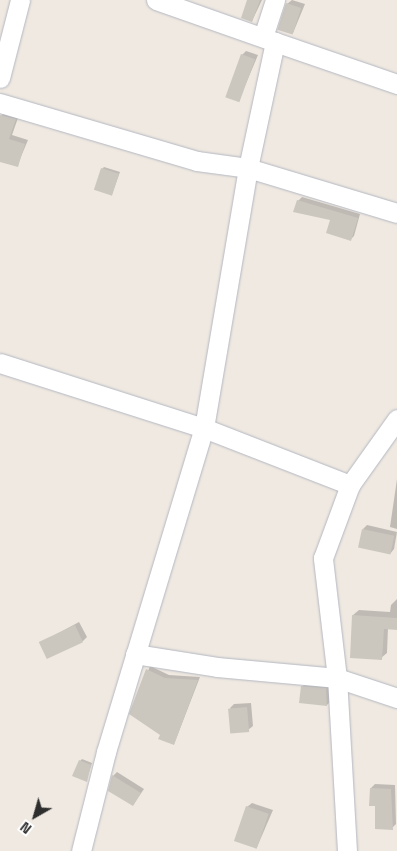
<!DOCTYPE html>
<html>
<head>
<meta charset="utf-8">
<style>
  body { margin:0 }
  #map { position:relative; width:397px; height:851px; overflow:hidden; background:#efe9e1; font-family:"Space Grotesk",sans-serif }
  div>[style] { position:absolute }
  .shadow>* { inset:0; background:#0003 }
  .building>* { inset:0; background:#cbc7bf; transform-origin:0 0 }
  .roads { filter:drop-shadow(0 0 1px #b4b7c1) drop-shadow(0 0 1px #b4b7c1) }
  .minor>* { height:19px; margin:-9.5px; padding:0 9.5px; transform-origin:9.5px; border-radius:9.5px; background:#fff }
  span { translate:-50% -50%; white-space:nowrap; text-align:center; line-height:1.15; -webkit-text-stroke:4px #fff; paint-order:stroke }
  .north { position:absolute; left:10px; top:791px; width:50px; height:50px; -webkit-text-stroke:4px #fff; paint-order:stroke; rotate:218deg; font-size:14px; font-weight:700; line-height:20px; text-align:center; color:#2e2e2e }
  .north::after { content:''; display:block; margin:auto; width:18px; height:22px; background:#2e2e2e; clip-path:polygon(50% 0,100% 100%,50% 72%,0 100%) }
</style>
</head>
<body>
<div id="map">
  <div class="shadow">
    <i style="clip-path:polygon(248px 0,262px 0,252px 21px)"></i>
    <i style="clip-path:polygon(292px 0,305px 4px,293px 33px,287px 4px)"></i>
    <i style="clip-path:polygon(246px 51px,258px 55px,239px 100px,242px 55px)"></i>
    <i style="clip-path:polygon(5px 111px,19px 115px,12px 135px,28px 140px,17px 166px,0 159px,0 118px)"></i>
    <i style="clip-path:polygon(104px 167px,120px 172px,112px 194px,102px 169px)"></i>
    <i style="clip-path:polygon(302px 197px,360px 214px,354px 236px,351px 239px,331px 219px,298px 201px)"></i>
    <i style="clip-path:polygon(397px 479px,397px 529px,390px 527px)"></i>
    <i style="clip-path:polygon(367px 525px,397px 532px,394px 549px,390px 554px,363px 529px)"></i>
    <i style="clip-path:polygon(397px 599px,397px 629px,388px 628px,387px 653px,381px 658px,353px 615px,359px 610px,390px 612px,391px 605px)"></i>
    <i style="clip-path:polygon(79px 622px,87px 637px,83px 641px,40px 643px)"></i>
    <i style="clip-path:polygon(150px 666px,169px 675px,200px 677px,174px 744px,131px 714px)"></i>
    <i style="clip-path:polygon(306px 682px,330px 684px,331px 701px,327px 705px,302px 687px)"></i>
    <i style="clip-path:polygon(251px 703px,253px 726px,248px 730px,230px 708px,234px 704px)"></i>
    <i style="clip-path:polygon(82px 759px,92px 763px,86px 781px,80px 761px)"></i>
    <i style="clip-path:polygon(117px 772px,144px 789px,133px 805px,113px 776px)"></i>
    <i style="clip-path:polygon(375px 784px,395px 785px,396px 824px,392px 828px,376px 805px,371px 788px)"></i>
    <i style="clip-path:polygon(252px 803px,273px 810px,257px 847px,247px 807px)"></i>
  </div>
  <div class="building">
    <i style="clip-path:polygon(247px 0,260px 0,252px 22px,241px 18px)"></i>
    <i style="left:286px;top:3px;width:16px;height:28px;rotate:18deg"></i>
    <i style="left:241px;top:54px;width:15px;height:46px;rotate:20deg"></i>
    <i style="clip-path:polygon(0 115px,16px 119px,9px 139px,25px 144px,18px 167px,0 162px)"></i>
    <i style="left:101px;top:168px;width:19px;height:23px;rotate:18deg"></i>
    <i style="clip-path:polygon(297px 200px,358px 218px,351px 241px,326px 233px,330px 220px,293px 212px)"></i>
    <i style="left:362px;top:529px;width:33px;height:19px;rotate:12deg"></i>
    <i style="clip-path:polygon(352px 615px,397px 618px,397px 630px,384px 629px,382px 660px,350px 658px)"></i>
    <i style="left:75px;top:625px;width:19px;height:40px;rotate:65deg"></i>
    <i style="clip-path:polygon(146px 669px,165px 678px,198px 680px,174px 745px,158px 739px,160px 735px,129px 714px)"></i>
    <i style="clip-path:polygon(301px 686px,326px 688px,327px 706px,299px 703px)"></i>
    <i style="left:247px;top:707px;width:25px;height:19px;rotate:85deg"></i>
    <i style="clip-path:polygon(79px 760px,91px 765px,87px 782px,72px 776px)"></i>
    <i style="clip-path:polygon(112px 775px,141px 793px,133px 806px,108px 791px)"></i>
    <i style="clip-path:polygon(370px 788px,391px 789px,393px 830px,375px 829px,375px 806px,369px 806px)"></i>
    <i style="left:246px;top:806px;width:24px;height:37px;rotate:19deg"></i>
  </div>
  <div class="roads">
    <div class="minor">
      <i style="left:156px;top:0;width:126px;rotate:19.4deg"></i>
      <i style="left:263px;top:37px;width:39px;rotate:-72deg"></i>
      <i style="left:0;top:78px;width:81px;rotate:-75.6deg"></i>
      <i style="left:0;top:103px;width:205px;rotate:16.4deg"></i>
      <i style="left:197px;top:161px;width:51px;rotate:7.8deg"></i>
      <i style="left:248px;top:168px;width:156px;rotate:16.8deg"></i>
      <i style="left:0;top:363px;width:214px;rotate:17.7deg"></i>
      <i style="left:204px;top:428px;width:264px;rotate:-80.4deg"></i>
      <i style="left:248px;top:168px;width:129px;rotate:-77.9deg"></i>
      <i style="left:275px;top:42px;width:129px;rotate:19deg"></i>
      <i style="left:135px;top:654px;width:83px;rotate:9deg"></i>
      <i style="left:217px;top:667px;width:121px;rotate:5.2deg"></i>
      <i style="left:337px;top:678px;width:63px;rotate:18.4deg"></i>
      <i style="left:81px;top:851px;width:102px;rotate:-75.8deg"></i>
      <i style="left:106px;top:752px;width:338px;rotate:-73.2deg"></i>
      <i style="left:204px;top:428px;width:157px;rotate:21.3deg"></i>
      <i style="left:347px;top:851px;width:173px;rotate:-93.3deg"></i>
      <i style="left:337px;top:678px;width:121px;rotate:-96.7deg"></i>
      <i style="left:323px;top:558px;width:78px;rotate:-69.7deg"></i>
      <i style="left:350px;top:485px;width:81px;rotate:-54.5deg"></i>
    </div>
  </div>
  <div class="north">N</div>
</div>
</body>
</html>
